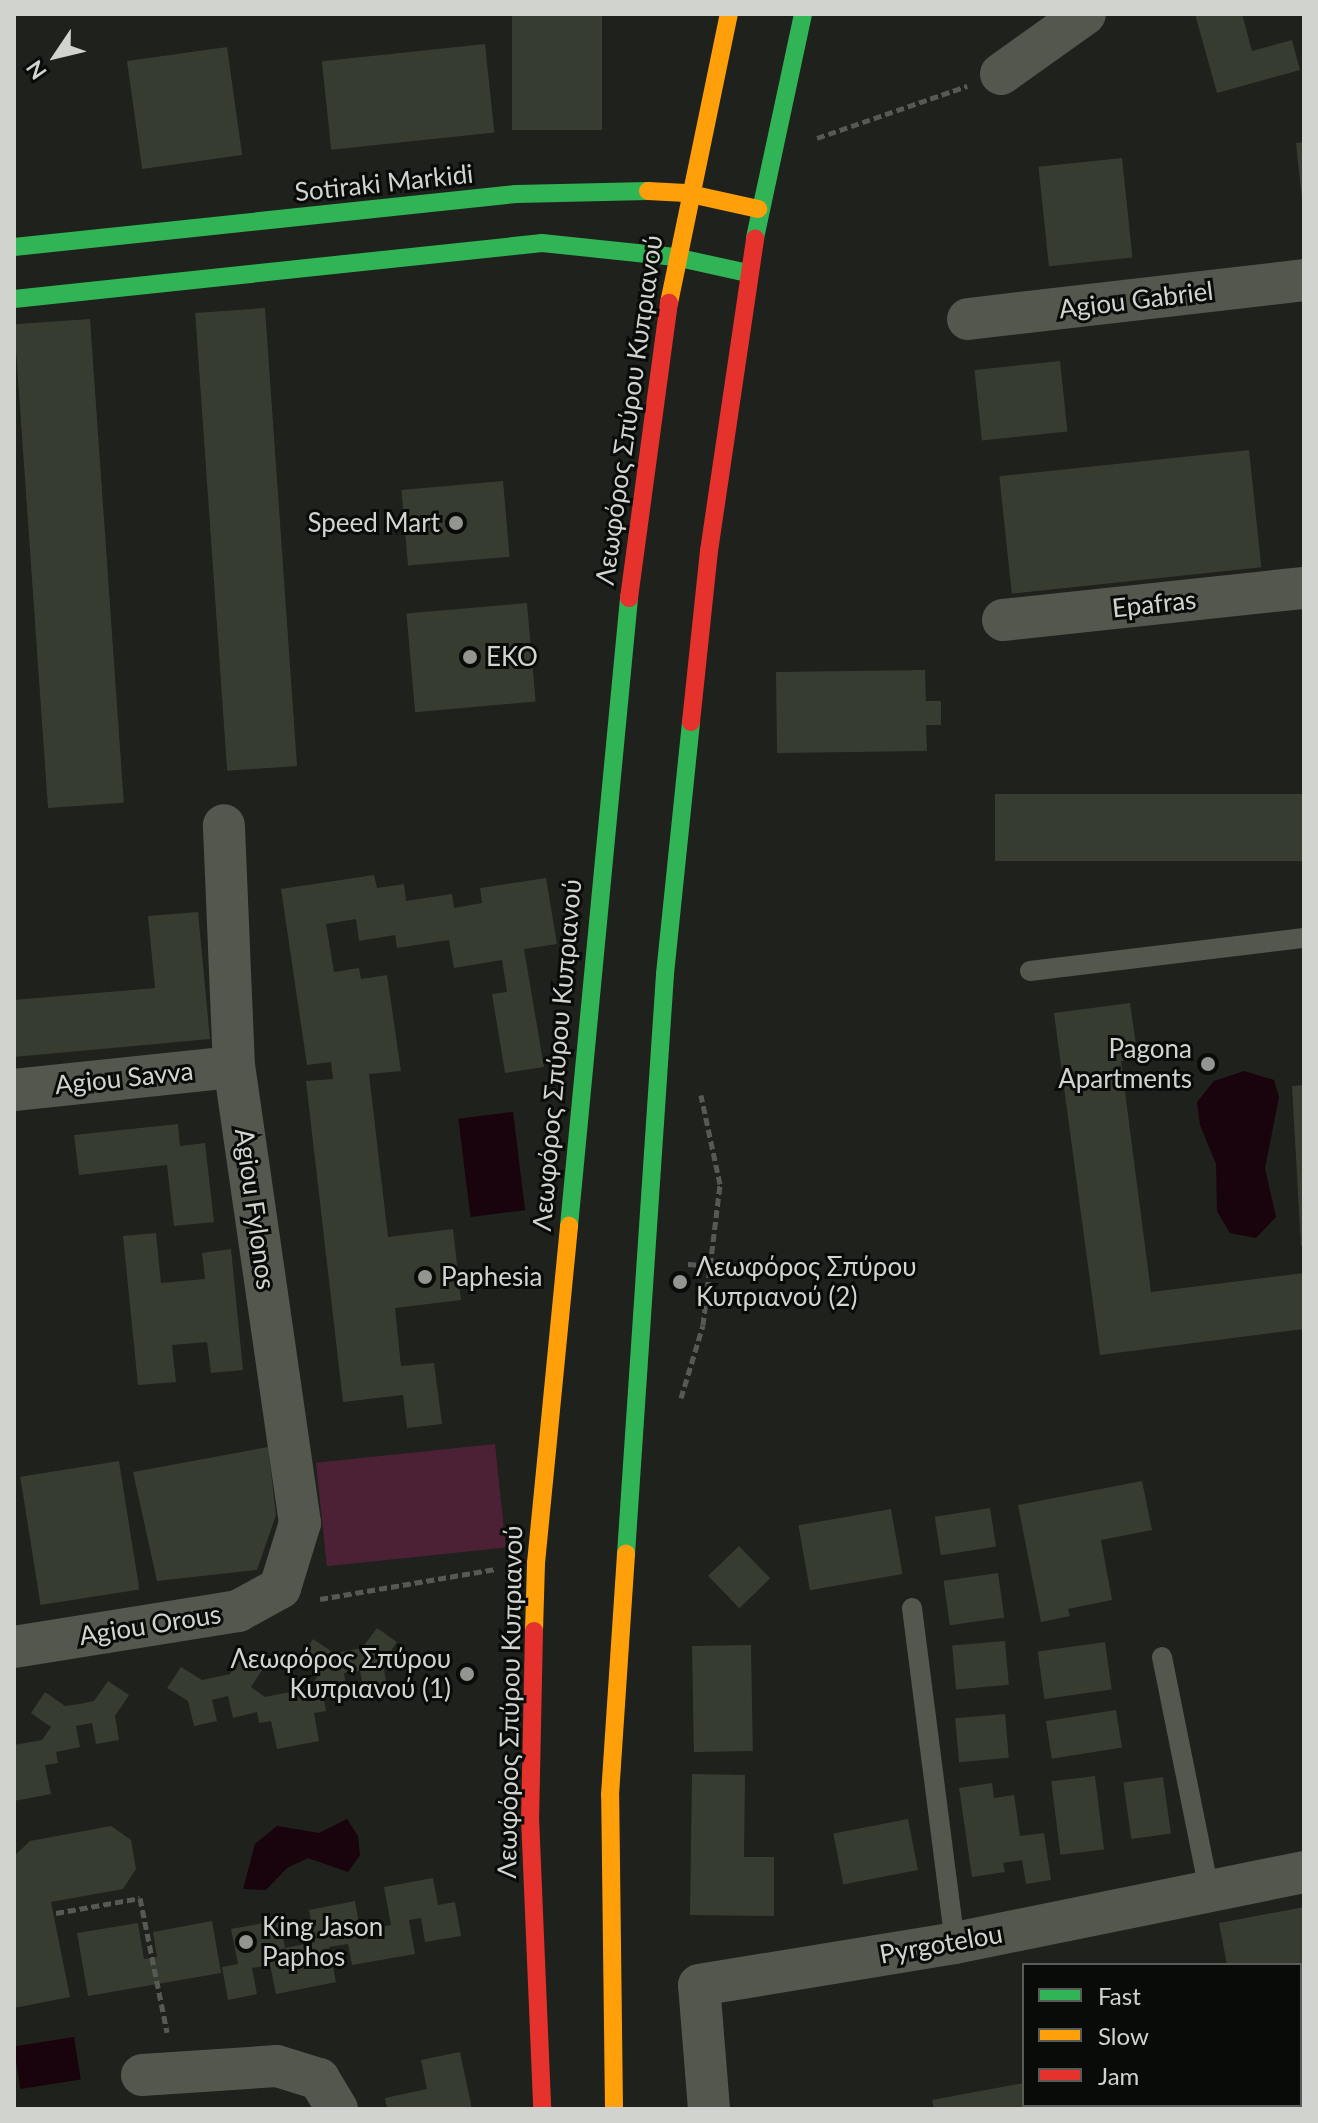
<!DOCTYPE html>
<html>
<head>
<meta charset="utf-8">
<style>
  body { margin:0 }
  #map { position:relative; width:1318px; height:2123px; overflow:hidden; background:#1e211c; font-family:Lato,sans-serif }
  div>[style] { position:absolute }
  .green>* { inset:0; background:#4d2135; transform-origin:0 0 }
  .water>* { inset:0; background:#19030c; transform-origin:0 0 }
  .building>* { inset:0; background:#373c31; transform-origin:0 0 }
  .path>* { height:5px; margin-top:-2.5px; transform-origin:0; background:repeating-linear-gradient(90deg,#575a54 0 8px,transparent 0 12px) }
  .lane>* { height:20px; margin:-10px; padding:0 10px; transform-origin:10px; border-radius:10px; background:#53574e }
  .street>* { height:42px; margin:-21px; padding:0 21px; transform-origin:21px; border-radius:21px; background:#53574e }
  .fast>* { height:18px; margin:-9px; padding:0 9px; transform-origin:9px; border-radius:9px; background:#30b455 }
  .slow>* { height:18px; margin:-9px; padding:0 9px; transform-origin:9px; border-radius:9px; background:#ff9f0a }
  .jam>* { height:18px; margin:-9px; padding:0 9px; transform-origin:9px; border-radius:9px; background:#e5322d }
  .dots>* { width:22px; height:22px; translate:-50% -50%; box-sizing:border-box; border:4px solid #090b08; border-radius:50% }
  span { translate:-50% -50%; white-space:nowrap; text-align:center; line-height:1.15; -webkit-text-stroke:6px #090b08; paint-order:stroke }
  .street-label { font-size:26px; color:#d1d3cf }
  .poi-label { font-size:26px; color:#d1d3cf }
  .right { translate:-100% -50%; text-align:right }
  .left { translate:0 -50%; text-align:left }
  .frame { position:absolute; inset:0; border:16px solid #d1d3cf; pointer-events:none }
  .legend { position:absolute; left:1022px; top:1963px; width:280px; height:144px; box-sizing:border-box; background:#090b08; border:2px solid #595b58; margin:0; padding:10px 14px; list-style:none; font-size:24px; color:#d1d3cf }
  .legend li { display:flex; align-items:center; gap:16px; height:40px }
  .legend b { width:40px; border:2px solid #595b58 }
  .north { position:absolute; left:16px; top:16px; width:80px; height:80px; -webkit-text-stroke:6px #090b08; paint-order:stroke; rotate:235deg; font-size:22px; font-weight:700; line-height:32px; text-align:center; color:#d1d3cf }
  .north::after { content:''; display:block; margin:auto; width:28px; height:36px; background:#d1d3cf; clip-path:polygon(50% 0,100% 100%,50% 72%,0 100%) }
</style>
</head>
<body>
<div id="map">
  <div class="green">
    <i style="left:495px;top:1444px;width:104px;height:180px;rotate:84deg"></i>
  </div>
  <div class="water">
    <i style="clip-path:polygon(1244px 1071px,1274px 1080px,1279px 1097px,1265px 1168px,1276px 1217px,1256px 1238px,1230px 1233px,1217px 1211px,1216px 1164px,1200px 1125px,1197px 1102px,1214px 1081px)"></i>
    <i style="left:513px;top:1112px;width:99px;height:55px;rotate:83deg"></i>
    <i style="clip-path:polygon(347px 1819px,358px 1836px,360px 1855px,348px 1872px,308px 1858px,287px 1868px,266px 1890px,243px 1889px,255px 1844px,277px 1826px,319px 1833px)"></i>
    <i style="left:74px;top:2037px;width:43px;height:61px;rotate:81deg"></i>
  </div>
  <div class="building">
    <i style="left:512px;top:14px;width:90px;height:116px"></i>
    <i style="clip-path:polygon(1195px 14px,1242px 14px,1252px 51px,1292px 40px,1300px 70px,1217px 93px)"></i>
    <i style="left:485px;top:44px;width:89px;height:164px;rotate:84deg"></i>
    <i style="left:227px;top:47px;width:109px;height:101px;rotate:82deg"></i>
    <i style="clip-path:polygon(1304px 142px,1304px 200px,1302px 200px,1296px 143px)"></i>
    <i style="left:1122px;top:158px;width:100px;height:84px;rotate:84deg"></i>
    <i style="left:265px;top:308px;width:459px;height:70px;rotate:86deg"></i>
    <i style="left:90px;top:319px;width:485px;height:76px;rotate:86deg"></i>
    <i style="left:1060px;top:361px;width:71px;height:86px;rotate:84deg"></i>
    <i style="left:1249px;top:450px;width:118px;height:251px;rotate:84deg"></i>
    <i style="left:503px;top:481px;width:76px;height:102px;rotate:85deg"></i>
    <i style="left:527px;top:603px;width:99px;height:121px;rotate:85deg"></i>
    <i style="clip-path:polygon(925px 670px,926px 701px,941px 701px,941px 725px,926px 725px,927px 751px,777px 753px,776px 672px)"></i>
    <i style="left:1304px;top:794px;width:67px;height:309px;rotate:90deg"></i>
    <i style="clip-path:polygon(374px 875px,377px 888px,404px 884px,406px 901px,452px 894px,454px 908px,482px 903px,480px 888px,546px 878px,557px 944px,524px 949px,544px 1067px,505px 1073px,492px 994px,507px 992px,502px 960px,454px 968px,449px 940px,397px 948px,395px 935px,359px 941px,356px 919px,326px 924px,334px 972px,359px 968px,361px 979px,387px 975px,401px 1071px,369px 1074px,388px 1237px,453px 1229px,461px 1300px,395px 1308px,401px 1366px,434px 1363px,442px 1424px,407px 1428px,403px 1395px,343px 1402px,306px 1081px,333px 1079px,331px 1062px,307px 1065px,281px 889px)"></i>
    <i style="clip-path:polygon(198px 912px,210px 1039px,14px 1057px,14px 1000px,155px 988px,148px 916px)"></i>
    <i style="clip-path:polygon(1130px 1003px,1138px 1059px,1121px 1061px,1151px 1292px,1304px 1273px,1304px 1329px,1100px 1355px,1054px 1013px)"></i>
    <i style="clip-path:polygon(1304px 1085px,1304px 1245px,1301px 1246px,1292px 1086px)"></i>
    <i style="clip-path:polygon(178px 1124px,180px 1146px,205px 1143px,214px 1222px,174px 1226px,167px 1165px,79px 1175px,74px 1135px)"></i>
    <i style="clip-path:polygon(156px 1233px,161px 1283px,205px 1279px,202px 1253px,231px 1249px,243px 1370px,211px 1373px,207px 1342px,172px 1345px,176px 1382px,138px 1385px,123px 1236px)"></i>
    <i style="clip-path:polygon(268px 1447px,276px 1515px,257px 1570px,157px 1581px,133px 1472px)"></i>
    <i style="left:119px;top:1461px;width:130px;height:100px;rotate:81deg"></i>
    <i style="clip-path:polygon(1142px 1481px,1152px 1530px,1101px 1540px,1112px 1600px,1068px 1609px,1070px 1616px,1041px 1622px,1018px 1505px)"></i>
    <i style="left:990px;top:1508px;width:39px;height:56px;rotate:81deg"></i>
    <i style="left:891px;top:1509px;width:66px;height:94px;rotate:80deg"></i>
    <i style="left:739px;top:1546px;width:45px;height:43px;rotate:46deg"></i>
    <i style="left:998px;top:1573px;width:45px;height:55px;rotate:82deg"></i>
    <i style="clip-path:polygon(377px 1628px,397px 1642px,383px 1663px,387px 1687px,364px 1691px,360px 1671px,344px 1673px,348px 1695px,324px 1699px,326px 1711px,314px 1713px,319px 1741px,277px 1749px,271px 1721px,259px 1723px,257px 1712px,233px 1718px,228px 1696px,212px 1700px,217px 1721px,194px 1726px,188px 1701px,167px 1688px,181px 1667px,202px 1680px,230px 1674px,244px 1653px,264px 1667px,251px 1687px,265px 1697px,310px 1688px,319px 1674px,299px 1660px,313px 1639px,334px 1653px,347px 1651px,362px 1648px)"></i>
    <i style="left:1005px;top:1641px;width:44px;height:53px;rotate:85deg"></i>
    <i style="left:1105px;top:1642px;width:48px;height:68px;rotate:82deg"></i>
    <i style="left:751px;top:1645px;width:106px;height:59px;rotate:89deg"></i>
    <i style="clip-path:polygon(108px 1681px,129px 1695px,115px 1716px,119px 1740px,96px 1744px,92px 1723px,76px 1726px,80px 1747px,56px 1752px,58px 1763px,45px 1765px,51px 1794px,14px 1801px,14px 1745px,42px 1740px,51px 1727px,31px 1713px,45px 1692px,65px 1706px,80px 1704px,94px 1701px)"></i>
    <i style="left:1116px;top:1710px;width:38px;height:71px;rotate:81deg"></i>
    <i style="left:1005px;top:1714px;width:44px;height:50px;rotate:85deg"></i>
    <i style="clip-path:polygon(692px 1774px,745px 1775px,744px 1857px,774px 1857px,774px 1916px,690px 1915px)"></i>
    <i style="left:1095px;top:1776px;width:74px;height:44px;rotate:83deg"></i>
    <i style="left:1163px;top:1777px;width:57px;height:40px;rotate:82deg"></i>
    <i style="clip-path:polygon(992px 1783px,994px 1798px,1014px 1795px,1020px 1836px,1044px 1833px,1051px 1880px,1026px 1884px,1022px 1860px,1003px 1863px,1005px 1872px,972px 1877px,959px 1788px)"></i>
    <i style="left:908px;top:1819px;width:52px;height:76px;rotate:79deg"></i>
    <i style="clip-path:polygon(111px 1826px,131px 1840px,136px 1869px,123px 1889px,51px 1902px,70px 1997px,14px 2008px,14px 1856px,30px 1841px)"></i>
    <i style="clip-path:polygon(433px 1878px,438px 1905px,455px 1902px,461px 1936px,425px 1942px,421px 1918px,409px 1920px,415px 1954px,352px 1965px,348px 1944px,329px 1947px,336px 1982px,276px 1994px,270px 1965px,252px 1968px,257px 1994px,228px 2000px,222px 1967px,238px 1964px,231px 1929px,280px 1920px,285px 1948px,315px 1942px,309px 1910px,355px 1901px,360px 1930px,391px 1925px,384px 1887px)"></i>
    <i style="clip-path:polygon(1304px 1907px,1304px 1992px,1300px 1993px,1300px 1965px,1227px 1965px,1219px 1923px)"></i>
    <i style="clip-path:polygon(212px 1921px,221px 1973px,88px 1996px,77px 1933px,138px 1923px,144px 1959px,157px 1957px,153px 1932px)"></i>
    <i style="clip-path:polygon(460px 2052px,472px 2109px,387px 2109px,385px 2098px,427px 2089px,421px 2060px)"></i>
    <i style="clip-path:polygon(1024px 2083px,1024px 2105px,1049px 2109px,934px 2109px,932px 2100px)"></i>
  </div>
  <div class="path">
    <i style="left:817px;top:138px;width:159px;rotate:-19.1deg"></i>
    <i style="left:688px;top:1264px;width:22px;rotate:3deg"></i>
    <i style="left:681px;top:1398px;width:76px;rotate:-73.2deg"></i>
    <i style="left:703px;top:1325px;width:142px;rotate:-83.1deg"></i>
    <i style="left:720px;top:1184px;width:91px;rotate:-102.1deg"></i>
    <i style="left:320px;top:1599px;width:178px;rotate:-9.7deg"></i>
    <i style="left:56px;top:1913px;width:85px;rotate:-10.1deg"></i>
    <i style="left:140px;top:1898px;width:137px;rotate:78.6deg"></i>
  </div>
  <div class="lane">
    <i style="left:1030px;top:971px;width:276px;rotate:-6.9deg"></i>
    <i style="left:912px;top:1608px;width:338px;rotate:82.7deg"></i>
    <i style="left:1162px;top:1657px;width:238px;rotate:78.6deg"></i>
  </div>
  <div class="street">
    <i style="left:1001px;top:74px;width:103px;rotate:-35.5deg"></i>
    <i style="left:968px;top:319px;width:338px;rotate:-6.6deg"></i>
    <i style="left:1003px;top:620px;width:303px;rotate:-6.1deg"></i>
    <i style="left:14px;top:1090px;width:221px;rotate:-6deg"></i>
    <i style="left:14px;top:1647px;width:227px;rotate:-9.1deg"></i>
    <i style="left:238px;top:1611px;width:48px;rotate:-28.7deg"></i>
    <i style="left:280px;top:1588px;width:68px;rotate:-72.9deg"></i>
    <i style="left:300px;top:1523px;width:461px;rotate:-98.2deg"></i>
    <i style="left:234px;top:1067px;width:242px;rotate:-92.4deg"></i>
    <i style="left:142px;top:2075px;width:135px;rotate:-3.8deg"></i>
    <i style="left:277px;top:2066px;width:44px;rotate:17.2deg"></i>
    <i style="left:319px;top:2079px;width:35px;rotate:59deg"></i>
    <i style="left:709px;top:2109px;width:124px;rotate:-94.6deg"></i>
    <i style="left:699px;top:1985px;width:259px;rotate:-9.3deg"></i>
    <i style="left:955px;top:1943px;width:356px;rotate:-11.5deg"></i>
  </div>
  <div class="fast">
    <i style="left:755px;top:238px;width:229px;rotate:-77.9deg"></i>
    <i style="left:14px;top:247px;width:505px;rotate:-6.03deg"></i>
    <i style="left:516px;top:194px;width:132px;rotate:-1.3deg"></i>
    <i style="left:14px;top:299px;width:531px;rotate:-6.05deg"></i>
    <i style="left:542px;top:243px;width:134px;rotate:6deg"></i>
    <i style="left:675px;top:257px;width:75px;rotate:12.4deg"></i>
    <i style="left:569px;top:1226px;width:631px;rotate:-84.54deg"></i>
    <i style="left:626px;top:1554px;width:581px;rotate:-86.15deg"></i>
    <i style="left:665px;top:974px;width:253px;rotate:-84.1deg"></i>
  </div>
  <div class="slow">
    <i style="left:648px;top:191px;width:38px;rotate:3deg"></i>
    <i style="left:686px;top:193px;width:74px;rotate:12.5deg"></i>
    <i style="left:669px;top:303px;width:295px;rotate:-78.3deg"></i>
    <i style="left:534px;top:1631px;width:68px;rotate:-88.3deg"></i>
    <i style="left:536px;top:1563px;width:339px;rotate:-84.4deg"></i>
    <i style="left:614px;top:2109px;width:314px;rotate:-90.7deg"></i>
    <i style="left:610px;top:1795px;width:242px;rotate:-86.2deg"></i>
  </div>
  <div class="jam">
    <i style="left:629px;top:598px;width:298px;rotate:-82.3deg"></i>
    <i style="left:691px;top:722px;width:172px;rotate:-84deg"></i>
    <i style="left:709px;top:551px;width:316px;rotate:-81.6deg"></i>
    <i style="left:534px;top:1631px;width:186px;rotate:91.2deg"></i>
    <i style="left:530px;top:1817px;width:292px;rotate:87.6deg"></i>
  </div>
  <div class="dots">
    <i style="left:456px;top:523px;background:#929590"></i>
    <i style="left:470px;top:657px;background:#929590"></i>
    <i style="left:1208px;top:1064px;background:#929590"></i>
    <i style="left:425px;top:1277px;background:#929590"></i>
    <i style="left:680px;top:1282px;background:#929590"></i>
    <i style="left:467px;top:1674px;background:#929590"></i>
    <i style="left:246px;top:1942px;background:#929590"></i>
  </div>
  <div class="street-label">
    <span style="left:384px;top:183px;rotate:-6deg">Sotiraki Markidi</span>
    <span style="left:1136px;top:300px;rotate:-7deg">Agiou Gabriel</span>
    <span style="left:629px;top:410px;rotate:-82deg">Λεωφόρος Σπύρου Κυπριανού</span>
    <span style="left:1154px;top:604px;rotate:-6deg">Epafras</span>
    <span style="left:557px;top:1055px;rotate:-85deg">Λεωφόρος Σπύρου Κυπριανού</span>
    <span style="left:124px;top:1078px;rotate:-6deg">Agiou Savva</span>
    <span style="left:255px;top:1209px;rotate:82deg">Agiou Fylonos</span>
    <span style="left:150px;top:1625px;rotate:-9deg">Agiou Orous</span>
    <span style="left:510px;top:1702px;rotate:-89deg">Λεωφόρος Σπύρου Κυπριανού</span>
    <span style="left:941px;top:1944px;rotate:-10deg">Pyrgotelou</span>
  </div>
  <div class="poi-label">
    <span class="right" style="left:440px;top:523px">Speed Mart</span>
    <span class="left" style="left:486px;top:657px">EKO</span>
    <span class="right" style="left:1192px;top:1064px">Pagona<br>Apartments</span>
    <span class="left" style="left:696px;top:1282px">Λεωφόρος Σπύρου<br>Κυπριανού (2)</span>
    <span class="left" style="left:441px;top:1277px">Paphesia</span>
    <span class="right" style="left:451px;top:1674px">Λεωφόρος Σπύρου<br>Κυπριανού (1)</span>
    <span class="left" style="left:262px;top:1942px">King Jason<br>Paphos</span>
  </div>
  <div class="frame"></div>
  <ul class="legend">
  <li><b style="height:10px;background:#30b455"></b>Fast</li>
  <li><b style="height:10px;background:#ff9f0a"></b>Slow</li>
  <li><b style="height:10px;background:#e5322d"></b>Jam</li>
  </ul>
  <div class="north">N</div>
</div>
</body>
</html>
